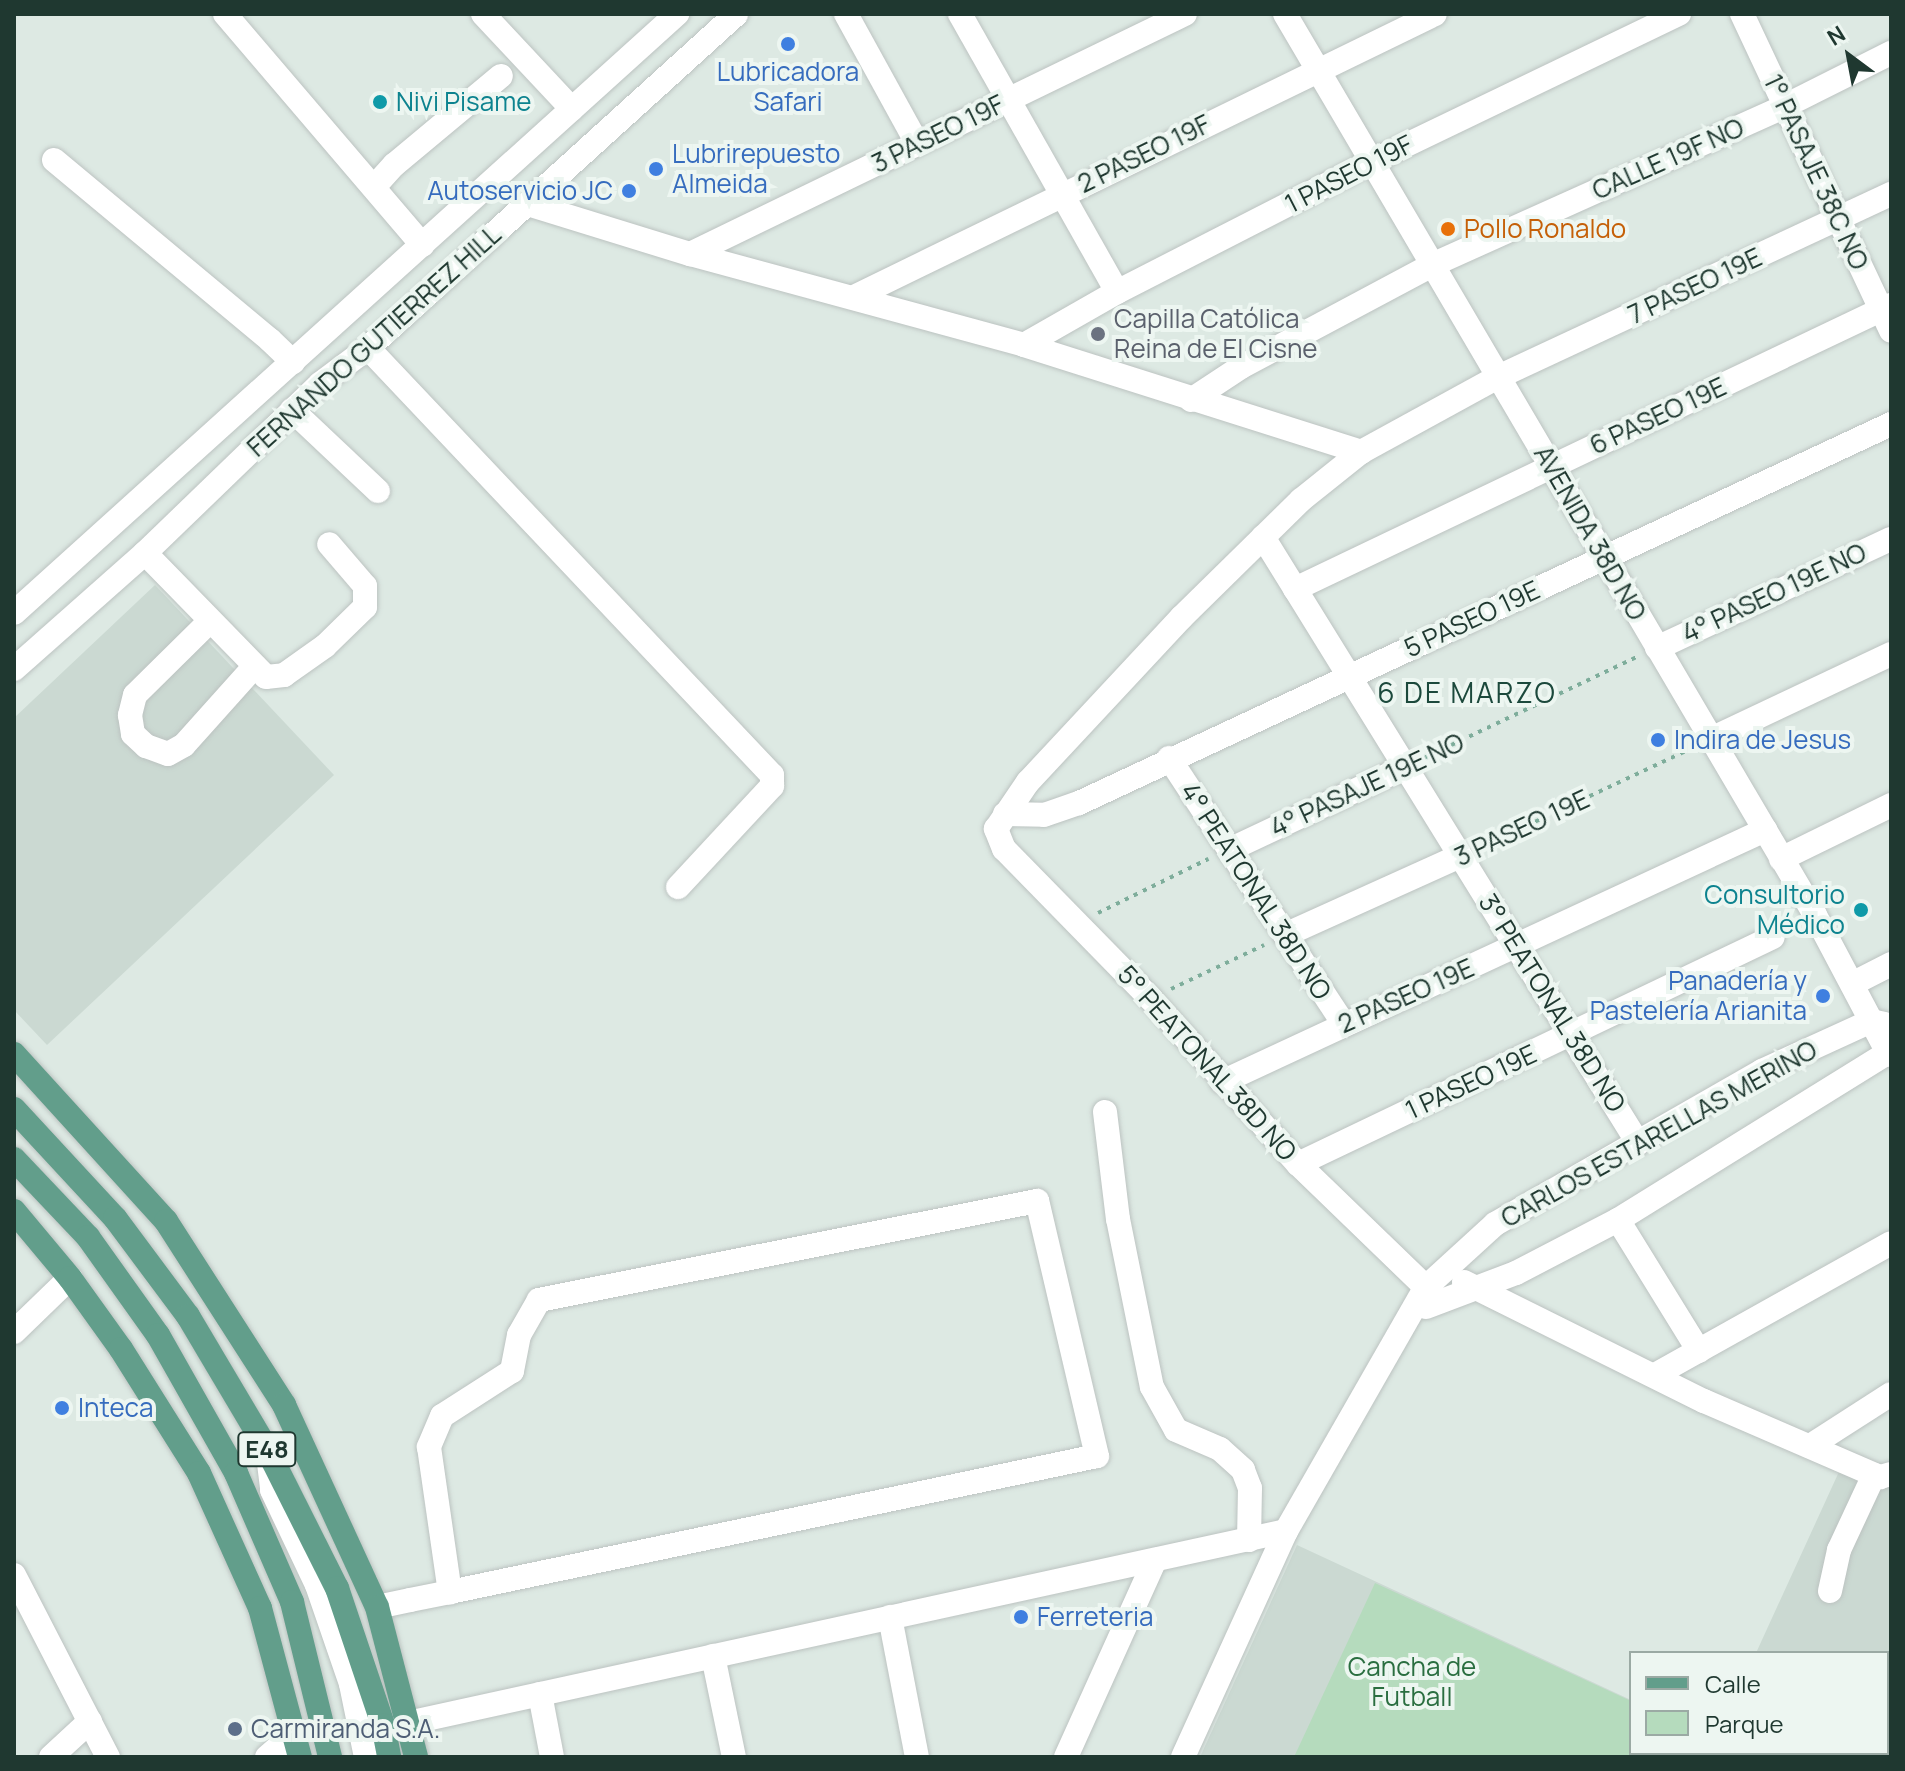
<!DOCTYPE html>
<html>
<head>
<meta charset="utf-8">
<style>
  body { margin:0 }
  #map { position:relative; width:1905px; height:1771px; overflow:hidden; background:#dde9e3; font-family:Manrope,sans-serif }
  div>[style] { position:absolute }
  .built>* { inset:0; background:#cbd9d2 }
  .green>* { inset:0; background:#b5dbbd }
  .path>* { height:4px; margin-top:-2px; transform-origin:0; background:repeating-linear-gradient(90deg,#7ead9b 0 4px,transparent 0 10px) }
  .roads { filter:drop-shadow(0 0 2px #bcc3c1) drop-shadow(0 0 2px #bcc3c1) }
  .minor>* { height:24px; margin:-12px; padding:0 12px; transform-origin:12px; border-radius:12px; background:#fff }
  .major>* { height:24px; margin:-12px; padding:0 12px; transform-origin:12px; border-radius:12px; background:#629e8b }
  .dots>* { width:22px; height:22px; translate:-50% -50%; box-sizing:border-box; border:4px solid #edf6f1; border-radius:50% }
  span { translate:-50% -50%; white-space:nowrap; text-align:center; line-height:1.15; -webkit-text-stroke:8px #edf6f1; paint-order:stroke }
  .shield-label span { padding:2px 6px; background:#edf6f1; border:2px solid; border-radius:6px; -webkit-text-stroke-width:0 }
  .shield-label { font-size:24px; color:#1f3830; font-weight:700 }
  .shop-label { font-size:26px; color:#366cbe }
  .left { translate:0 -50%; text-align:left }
  .right { translate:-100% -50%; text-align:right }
  .culture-label { font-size:26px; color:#0d838f }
  .street-label { font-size:26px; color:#1f3830 }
  .food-label { font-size:26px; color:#c56008 }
  .worship-label { font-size:26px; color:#5b616d }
  .park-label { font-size:26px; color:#2a6e40 }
  .service-label { font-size:26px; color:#4e5e75 }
  .neighbourhood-label { font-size:28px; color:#1c493c; letter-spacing:2px }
  .frame { position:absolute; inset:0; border:16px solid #1f3830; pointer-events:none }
  .legend { position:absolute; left:1629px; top:1651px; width:260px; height:104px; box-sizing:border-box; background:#edf6f1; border:2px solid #9baaa4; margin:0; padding:10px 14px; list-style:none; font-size:24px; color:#1f3830 }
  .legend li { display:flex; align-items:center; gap:16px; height:40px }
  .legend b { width:40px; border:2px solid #9baaa4 }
  .north { position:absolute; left:1809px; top:16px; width:80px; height:80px; -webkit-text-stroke:6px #edf6f1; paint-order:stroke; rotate:328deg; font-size:22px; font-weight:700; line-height:32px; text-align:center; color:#1f3830 }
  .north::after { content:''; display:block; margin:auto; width:28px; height:36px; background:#1f3830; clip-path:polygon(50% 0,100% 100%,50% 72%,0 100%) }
</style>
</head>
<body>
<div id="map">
  <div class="built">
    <i style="clip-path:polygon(155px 585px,334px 775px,47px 1045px,14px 1010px,14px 718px)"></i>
    <i style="clip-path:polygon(1843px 1463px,1891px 1486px,1891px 1757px,1200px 1757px,1297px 1545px,1631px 1700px,1631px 1753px,1887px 1753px,1887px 1653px,1756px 1653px)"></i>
  </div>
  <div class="green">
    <i style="clip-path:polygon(1375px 1583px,1631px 1701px,1631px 1753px,1723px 1753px,1721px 1757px,1294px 1757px)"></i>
  </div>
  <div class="path">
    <i style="left:1424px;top:758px;width:236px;rotate:-25.4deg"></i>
    <i style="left:1481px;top:847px;width:231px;rotate:-25.1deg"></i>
    <i style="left:1098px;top:913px;width:123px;rotate:-26.1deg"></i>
    <i style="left:1171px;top:989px;width:103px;rotate:-25.3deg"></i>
  </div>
  <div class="roads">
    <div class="minor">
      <i style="left:225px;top:14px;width:304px;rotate:49.5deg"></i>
      <i style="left:483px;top:14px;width:130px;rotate:46.9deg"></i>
      <i style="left:846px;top:14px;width:147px;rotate:61.2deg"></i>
      <i style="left:960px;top:14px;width:319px;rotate:60.5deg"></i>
      <i style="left:1285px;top:14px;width:1045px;rotate:59.53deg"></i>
      <i style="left:1815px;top:915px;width:158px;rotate:62.1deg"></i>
      <i style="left:1742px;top:14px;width:350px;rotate:64.8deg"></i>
      <i style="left:54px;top:160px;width:281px;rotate:39.8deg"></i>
      <i style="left:270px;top:340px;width:32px;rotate:44deg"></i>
      <i style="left:374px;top:187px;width:30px;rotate:-48deg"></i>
      <i style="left:394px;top:165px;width:139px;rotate:-39.8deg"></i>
      <i style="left:528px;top:204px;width:170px;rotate:17.2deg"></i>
      <i style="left:690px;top:254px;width:346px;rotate:15.2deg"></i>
      <i style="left:1024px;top:345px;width:354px;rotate:17.6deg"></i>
      <i style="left:690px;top:254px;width:550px;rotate:-25.87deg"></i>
      <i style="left:854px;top:297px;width:646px;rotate:-25.97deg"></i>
      <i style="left:1024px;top:345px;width:107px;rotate:-29.7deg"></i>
      <i style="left:1117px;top:292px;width:285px;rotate:-27.1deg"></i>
      <i style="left:1371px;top:162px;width:342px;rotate:-25.7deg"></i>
      <i style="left:368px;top:348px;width:588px;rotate:46.59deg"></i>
      <i style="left:772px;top:775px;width:11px;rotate:90deg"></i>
      <i style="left:772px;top:786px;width:138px;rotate:132.9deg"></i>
      <i style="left:1191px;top:400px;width:60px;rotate:-33.4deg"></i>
      <i style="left:1241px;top:367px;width:217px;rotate:-28.1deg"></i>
      <i style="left:1432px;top:265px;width:387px;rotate:-24.2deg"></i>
      <i style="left:1785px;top:106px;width:119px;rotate:-26.6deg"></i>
      <i style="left:292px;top:410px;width:118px;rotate:43.3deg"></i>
      <i style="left:1263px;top:537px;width:713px;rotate:58.25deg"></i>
      <i style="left:145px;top:553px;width:173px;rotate:45.7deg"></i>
      <i style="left:266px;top:677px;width:18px;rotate:-6deg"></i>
      <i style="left:284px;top:675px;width:50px;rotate:-35.3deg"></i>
      <i style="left:325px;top:646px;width:56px;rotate:-44.3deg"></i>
      <i style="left:365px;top:607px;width:21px;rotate:-90deg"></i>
      <i style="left:365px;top:586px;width:55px;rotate:-130.6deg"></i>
      <i style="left:1295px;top:589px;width:660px;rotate:-25.48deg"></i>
      <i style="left:14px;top:613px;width:894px;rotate:-42.1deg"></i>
      <i style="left:210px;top:621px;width:105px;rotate:135.4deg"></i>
      <i style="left:135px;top:695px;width:21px;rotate:104deg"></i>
      <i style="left:130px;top:715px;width:19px;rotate:81deg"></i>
      <i style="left:133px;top:734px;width:18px;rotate:43deg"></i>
      <i style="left:146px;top:746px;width:23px;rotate:20deg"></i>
      <i style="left:168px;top:754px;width:18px;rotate:-29deg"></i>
      <i style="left:184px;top:745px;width:106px;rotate:-48.1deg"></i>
      <i style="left:1657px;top:648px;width:258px;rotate:-25deg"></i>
      <i style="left:14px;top:669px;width:175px;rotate:-41.5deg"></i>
      <i style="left:145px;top:553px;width:243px;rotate:-44deg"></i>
      <i style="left:320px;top:384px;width:60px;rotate:-36.9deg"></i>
      <i style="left:368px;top:348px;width:497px;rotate:-42.2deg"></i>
      <i style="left:1711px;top:739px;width:199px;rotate:-25.3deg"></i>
      <i style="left:1169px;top:758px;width:317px;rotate:56.7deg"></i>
      <i style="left:1005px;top:814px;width:39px;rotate:1deg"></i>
      <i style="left:1044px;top:815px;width:37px;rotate:-19deg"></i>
      <i style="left:1079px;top:803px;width:896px;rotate:-25.02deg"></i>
      <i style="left:1229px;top:850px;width:195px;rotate:-25.2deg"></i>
      <i style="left:1781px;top:859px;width:123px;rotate:-26.1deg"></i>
      <i style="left:1285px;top:935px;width:192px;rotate:-24.3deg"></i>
      <i style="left:1852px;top:984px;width:44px;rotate:-27.1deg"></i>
      <i style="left:1222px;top:1082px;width:599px;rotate:-24.9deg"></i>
      <i style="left:1105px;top:1112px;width:108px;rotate:83.1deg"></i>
      <i style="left:1118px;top:1219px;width:171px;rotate:78.6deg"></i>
      <i style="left:1152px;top:1387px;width:49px;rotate:60.8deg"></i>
      <i style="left:1176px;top:1430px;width:48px;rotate:23.4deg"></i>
      <i style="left:1220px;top:1449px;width:31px;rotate:42deg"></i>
      <i style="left:1243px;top:1470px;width:19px;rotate:69deg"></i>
      <i style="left:1250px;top:1488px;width:52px;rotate:91.1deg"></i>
      <i style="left:1298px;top:1164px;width:526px;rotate:-25.54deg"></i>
      <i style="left:1618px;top:1220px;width:154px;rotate:58.3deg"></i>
      <i style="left:1464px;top:1282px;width:268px;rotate:26.4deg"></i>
      <i style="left:1704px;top:1401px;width:192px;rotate:23.4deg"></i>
      <i style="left:1880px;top:1477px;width:11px;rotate:-15deg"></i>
      <i style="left:1440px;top:1301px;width:197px;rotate:-136deg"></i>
      <i style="left:1298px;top:1164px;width:221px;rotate:-131.7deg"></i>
      <i style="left:1151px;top:999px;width:210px;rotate:-134.4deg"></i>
      <i style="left:1004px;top:849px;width:22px;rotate:-112deg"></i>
      <i style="left:996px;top:829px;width:57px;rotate:-55.8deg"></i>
      <i style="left:1028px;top:782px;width:226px;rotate:-47deg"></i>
      <i style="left:1182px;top:617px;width:167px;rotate:-44.5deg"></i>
      <i style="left:1301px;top:500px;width:77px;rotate:-38.7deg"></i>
      <i style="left:1361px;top:452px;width:156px;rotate:-28.7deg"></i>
      <i style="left:1498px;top:377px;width:434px;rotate:-25deg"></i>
      <i style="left:1426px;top:1307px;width:96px;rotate:-20.7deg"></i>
      <i style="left:1516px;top:1273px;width:115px;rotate:-27.5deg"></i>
      <i style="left:1618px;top:1220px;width:321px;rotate:-31.8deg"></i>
      <i style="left:14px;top:1332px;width:78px;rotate:-44deg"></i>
      <i style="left:1655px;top:1375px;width:270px;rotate:-29.2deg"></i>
      <i style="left:1810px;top:1446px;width:96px;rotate:-32.7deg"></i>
      <i style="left:268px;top:1455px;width:35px;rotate:83deg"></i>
      <i style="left:272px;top:1490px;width:105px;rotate:64.7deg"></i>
      <i style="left:317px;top:1585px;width:105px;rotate:71deg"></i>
      <i style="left:351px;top:1684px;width:75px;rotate:78.4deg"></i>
      <i style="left:14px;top:1575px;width:205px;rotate:62.7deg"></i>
      <i style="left:1830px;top:1591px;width:42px;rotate:-77.6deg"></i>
      <i style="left:1839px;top:1550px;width:83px;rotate:-65deg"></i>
      <i style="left:377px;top:1607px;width:34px;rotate:-12deg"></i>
      <i style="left:410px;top:1600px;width:41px;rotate:-11.3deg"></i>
      <i style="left:450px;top:1592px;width:661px;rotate:-11.87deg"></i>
      <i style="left:1097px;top:1456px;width:262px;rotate:-103.2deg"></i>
      <i style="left:1037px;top:1201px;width:508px;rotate:168.76deg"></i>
      <i style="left:539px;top:1300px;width:40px;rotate:119.7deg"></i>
      <i style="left:519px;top:1335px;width:37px;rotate:101deg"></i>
      <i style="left:512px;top:1371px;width:83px;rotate:147.3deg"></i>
      <i style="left:442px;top:1416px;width:34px;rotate:113deg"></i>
      <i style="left:429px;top:1447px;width:147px;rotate:81.8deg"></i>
      <i style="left:890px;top:1617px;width:143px;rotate:79.1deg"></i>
      <i style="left:713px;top:1656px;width:103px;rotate:78.3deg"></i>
      <i style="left:540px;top:1694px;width:64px;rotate:79.2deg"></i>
      <i style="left:408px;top:1723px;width:899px;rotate:-12.34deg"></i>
      <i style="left:51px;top:1757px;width:53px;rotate:-42.7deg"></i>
      <i style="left:267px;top:1757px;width:37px;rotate:-41deg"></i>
      <i style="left:1066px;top:1757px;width:216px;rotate:-65.7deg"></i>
      <i style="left:1183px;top:1757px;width:248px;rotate:-65.5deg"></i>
      <i style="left:1286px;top:1531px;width:280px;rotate:-60.2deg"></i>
      <i style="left:1425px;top:1288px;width:95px;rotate:-42.4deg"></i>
      <i style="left:1495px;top:1224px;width:308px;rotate:-29.8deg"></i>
      <i style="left:1762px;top:1071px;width:120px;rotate:-24.6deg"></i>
      <i style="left:1871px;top:1021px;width:14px;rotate:12deg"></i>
    </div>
    <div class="major">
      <i style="left:14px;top:1054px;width:226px;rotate:47.7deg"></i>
      <i style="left:166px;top:1221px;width:219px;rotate:57.3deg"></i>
      <i style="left:284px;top:1405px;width:222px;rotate:65.3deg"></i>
      <i style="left:377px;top:1607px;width:155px;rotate:75.4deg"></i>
      <i style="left:14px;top:1109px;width:149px;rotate:47.2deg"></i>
      <i style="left:115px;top:1218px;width:122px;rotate:53.3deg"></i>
      <i style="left:188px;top:1316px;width:155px;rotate:59.3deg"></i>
      <i style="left:267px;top:1449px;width:156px;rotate:63.3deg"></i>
      <i style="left:337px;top:1588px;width:145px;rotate:71.4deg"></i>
      <i style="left:383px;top:1725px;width:33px;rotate:79deg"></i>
      <i style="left:14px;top:1159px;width:108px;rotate:46.5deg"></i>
      <i style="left:88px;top:1237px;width:120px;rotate:54.5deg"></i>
      <i style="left:158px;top:1335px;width:159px;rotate:60.5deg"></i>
      <i style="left:236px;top:1473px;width:141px;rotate:66.5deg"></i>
      <i style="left:292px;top:1602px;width:160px;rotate:76.2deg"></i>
      <i style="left:14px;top:1211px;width:87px;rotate:50.1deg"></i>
      <i style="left:70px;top:1278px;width:87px;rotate:54.3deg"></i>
      <i style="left:121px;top:1349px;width:146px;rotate:57.8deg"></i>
      <i style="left:199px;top:1473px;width:148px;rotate:65.7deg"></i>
      <i style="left:260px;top:1608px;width:154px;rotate:75deg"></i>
    </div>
  </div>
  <div class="dots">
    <i style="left:788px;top:44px;background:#3f7fe0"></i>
    <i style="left:380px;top:102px;background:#0f9aa8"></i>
    <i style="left:656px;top:169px;background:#3f7fe0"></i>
    <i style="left:629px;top:191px;background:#3f7fe0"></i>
    <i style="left:1448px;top:229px;background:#e8710a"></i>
    <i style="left:1098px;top:334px;background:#6b7280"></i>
    <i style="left:1658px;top:740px;background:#3f7fe0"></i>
    <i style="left:1861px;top:910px;background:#0f9aa8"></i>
    <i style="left:1823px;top:996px;background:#3f7fe0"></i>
    <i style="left:62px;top:1408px;background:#3f7fe0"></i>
    <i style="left:1021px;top:1617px;background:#3f7fe0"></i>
    <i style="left:235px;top:1729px;background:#5c6f8a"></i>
  </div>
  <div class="shield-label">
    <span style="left:267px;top:1449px">E48</span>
  </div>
  <div class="shop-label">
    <span style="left:788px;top:87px">Lubricadora<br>Safari</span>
    <span class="left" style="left:672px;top:169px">Lubrirepuesto<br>Almeida</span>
    <span class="right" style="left:613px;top:191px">Autoservicio JC</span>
    <span class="left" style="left:1674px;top:740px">Indira de Jesus</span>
    <span class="right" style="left:1807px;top:996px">Panadería y<br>Pastelería Arianita</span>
    <span class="left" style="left:78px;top:1408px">Inteca</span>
    <span class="left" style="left:1037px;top:1617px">Ferreteria</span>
  </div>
  <div class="culture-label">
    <span class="left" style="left:396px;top:102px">Nivi Pisame</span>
    <span class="right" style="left:1845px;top:910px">Consultorio<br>Médico</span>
  </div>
  <div class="street-label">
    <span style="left:938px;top:134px;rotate:-26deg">3 PASEO 19F</span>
    <span style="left:1144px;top:154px;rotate:-26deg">2 PASEO 19F</span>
    <span style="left:1668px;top:159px;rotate:-24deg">CALLE 19F NO</span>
    <span style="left:1816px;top:172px;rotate:65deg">1° PASAJE 38C NO</span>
    <span style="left:1349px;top:174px;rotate:-27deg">1 PASEO 19F</span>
    <span style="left:1695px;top:286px;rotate:-25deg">7 PASEO 19E</span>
    <span style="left:374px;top:341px;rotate:-42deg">FERNANDO GUTIERREZ HILL</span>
    <span style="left:1658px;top:416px;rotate:-25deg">6 PASEO 19E</span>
    <span style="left:1590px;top:533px;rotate:60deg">AVENIDA 38D NO</span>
    <span style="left:1774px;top:593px;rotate:-25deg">4° PASEO 19E NO</span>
    <span style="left:1472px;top:619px;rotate:-25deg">5 PASEO 19E</span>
    <span style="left:1367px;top:785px;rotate:-25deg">4° PASAJE 19E NO</span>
    <span style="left:1522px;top:828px;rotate:-25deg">3 PASEO 19E</span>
    <span style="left:1256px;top:891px;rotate:57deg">4° PEATONAL 38D NO</span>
    <span style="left:1406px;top:996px;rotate:-24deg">2 PASEO 19E</span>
    <span style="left:1552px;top:1003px;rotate:58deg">3° PEATONAL 38D NO</span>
    <span style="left:1207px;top:1063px;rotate:48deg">5° PEATONAL 38D NO</span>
    <span style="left:1471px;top:1082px;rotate:-25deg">1 PASEO 19E</span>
    <span style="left:1659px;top:1134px;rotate:-29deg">CARLOS ESTARELLAS MERINO</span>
  </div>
  <div class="food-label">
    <span class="left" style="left:1464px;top:229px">Pollo Ronaldo</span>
  </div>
  <div class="worship-label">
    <span class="left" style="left:1114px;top:334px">Capilla Católica<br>Reina de El Cisne</span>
  </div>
  <div class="park-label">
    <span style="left:1412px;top:1682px">Cancha de<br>Futball</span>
  </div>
  <div class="service-label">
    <span class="left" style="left:251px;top:1729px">Carmiranda S.A.</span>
  </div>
  <div class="neighbourhood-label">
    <span style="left:1467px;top:692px">6 DE MARZO</span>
  </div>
  <div class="frame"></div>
  <ul class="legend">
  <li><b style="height:10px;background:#629e8b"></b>Calle</li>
  <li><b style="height:22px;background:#b5dbbd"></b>Parque</li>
  </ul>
  <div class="north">N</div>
</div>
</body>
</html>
